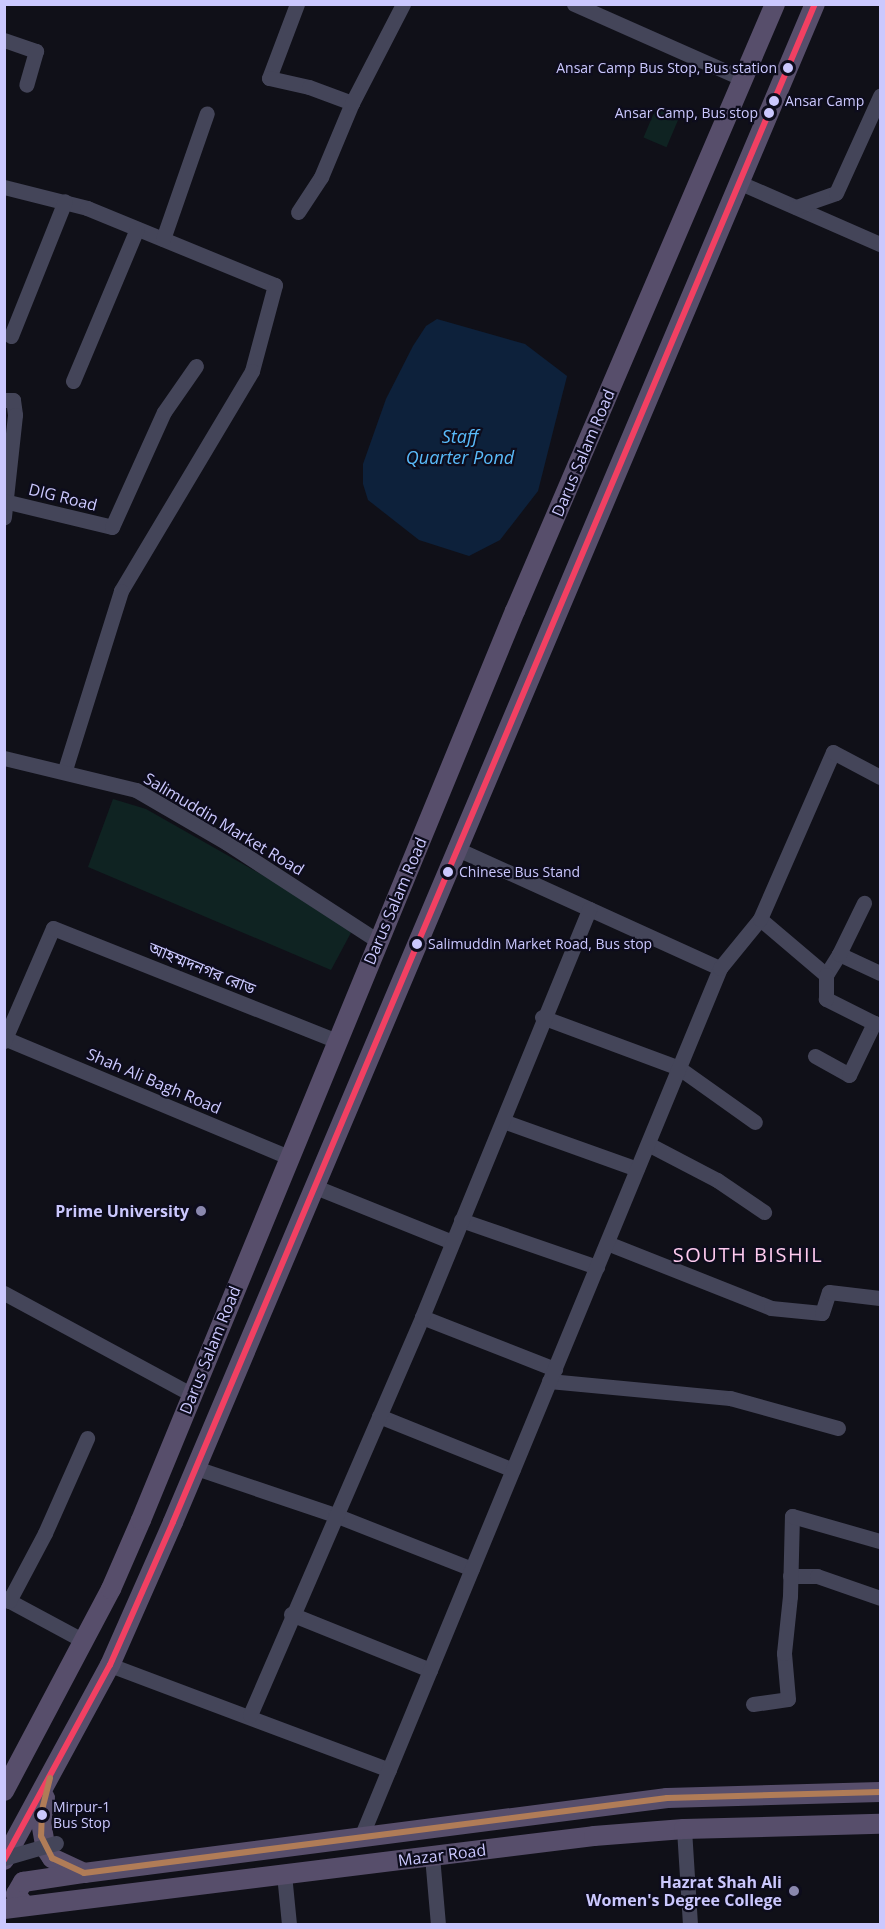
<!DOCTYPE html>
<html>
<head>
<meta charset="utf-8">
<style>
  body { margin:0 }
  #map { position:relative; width:885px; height:1929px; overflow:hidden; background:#101018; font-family:"Open Sans","Noto Sans Bengali",sans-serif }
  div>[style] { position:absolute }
  .green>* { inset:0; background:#0f2322; transform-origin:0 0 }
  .water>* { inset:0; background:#0d213b }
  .minor>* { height:15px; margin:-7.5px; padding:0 7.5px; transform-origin:7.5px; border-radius:7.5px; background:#444559 }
  .major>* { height:20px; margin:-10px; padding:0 10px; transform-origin:10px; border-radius:10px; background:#574e6b }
  .minor-bridge>* { height:15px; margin:-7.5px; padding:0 7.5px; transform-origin:7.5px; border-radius:7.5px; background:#444559 }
  .bus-1>* { height:6px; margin:-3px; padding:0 3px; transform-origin:3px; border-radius:3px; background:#f24062 }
  .bus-2>* { height:6px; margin:-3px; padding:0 3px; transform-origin:3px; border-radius:3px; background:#b07c57 }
  .dots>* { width:16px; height:16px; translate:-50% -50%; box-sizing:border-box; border:3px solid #0d0c1c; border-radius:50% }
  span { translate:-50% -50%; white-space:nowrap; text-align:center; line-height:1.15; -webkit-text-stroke:4.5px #0d0c1c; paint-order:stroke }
  .bus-label { font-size:14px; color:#cbc8fe }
  .right { translate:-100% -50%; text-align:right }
  .left { translate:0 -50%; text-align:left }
  .street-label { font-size:16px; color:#cbc8fe }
  .poi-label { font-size:16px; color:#cbc8fe; font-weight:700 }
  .water-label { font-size:18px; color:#59bbfa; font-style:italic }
  .quarter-label { font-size:20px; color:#fecaee; letter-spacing:1.5px }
  .frame { position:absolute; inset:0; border:6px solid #cbc8fe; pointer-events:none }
</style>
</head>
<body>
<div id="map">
  <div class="green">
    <i style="left:656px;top:108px;width:25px;height:32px;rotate:23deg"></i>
    <i style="clip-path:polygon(113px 799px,146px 809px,354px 927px,331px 970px,88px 867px)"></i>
  </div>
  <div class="water">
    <i style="clip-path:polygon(437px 319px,525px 344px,567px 376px,538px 491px,500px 540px,469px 556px,419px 540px,368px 500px,363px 484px,363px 464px,386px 399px,413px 346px,426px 326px)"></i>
  </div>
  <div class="minor">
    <i style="left:297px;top:4px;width:79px;rotate:110.7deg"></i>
    <i style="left:269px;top:78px;width:41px;rotate:12.7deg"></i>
    <i style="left:309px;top:87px;width:46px;rotate:20.4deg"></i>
    <i style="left:574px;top:4px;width:183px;rotate:23.9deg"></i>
    <i style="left:4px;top:40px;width:34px;rotate:19deg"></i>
    <i style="left:36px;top:51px;width:35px;rotate:106deg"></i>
    <i style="left:738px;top:182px;width:155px;rotate:23.6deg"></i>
    <i style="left:4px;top:187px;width:86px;rotate:14.2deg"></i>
    <i style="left:87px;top:208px;width:203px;rotate:22.3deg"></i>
    <i style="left:275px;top:285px;width:89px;rotate:105deg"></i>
    <i style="left:252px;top:371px;width:256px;rotate:120.8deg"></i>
    <i style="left:121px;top:591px;width:188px;rotate:107.4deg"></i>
    <i style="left:796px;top:207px;width:42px;rotate:-19.3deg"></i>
    <i style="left:836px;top:193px;width:107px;rotate:-65.6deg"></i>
    <i style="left:298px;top:212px;width:42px;rotate:-56.7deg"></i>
    <i style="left:321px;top:177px;width:80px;rotate:-67.3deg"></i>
    <i style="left:352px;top:103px;width:111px;rotate:-62.7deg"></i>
    <i style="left:163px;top:239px;width:133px;rotate:-70.8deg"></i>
    <i style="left:11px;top:336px;width:145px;rotate:-68.2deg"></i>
    <i style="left:73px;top:381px;width:165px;rotate:-67.2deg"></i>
    <i style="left:4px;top:400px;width:9px"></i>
    <i style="left:13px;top:400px;width:15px;rotate:82deg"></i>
    <i style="left:15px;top:415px;width:103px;rotate:96.2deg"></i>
    <i style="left:4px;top:501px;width:111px;rotate:13.5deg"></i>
    <i style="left:112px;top:527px;width:126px;rotate:-65.7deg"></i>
    <i style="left:164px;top:412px;width:56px;rotate:-55.2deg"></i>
    <i style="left:4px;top:758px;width:136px;rotate:13.6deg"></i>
    <i style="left:136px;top:790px;width:105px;rotate:30.2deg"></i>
    <i style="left:227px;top:843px;width:180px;rotate:33deg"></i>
    <i style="left:455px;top:848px;width:291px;rotate:24.4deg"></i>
    <i style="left:760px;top:919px;width:87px;rotate:40.3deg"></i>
    <i style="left:826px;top:975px;width:25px;rotate:-58deg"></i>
    <i style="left:839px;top:954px;width:45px;rotate:24.9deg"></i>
    <i style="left:839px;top:954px;width:57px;rotate:-63.9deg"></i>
    <i style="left:542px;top:1017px;width:146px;rotate:20.4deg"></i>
    <i style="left:679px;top:1068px;width:93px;rotate:35.4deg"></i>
    <i style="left:4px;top:1038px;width:309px;rotate:22.7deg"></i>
    <i style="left:4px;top:1041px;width:123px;rotate:-66.6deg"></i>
    <i style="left:53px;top:928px;width:306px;rotate:21.7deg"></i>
    <i style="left:815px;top:1056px;width:39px;rotate:29deg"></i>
    <i style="left:849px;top:1075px;width:58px;rotate:-64.3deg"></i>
    <i style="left:874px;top:1023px;width:54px;rotate:-153.4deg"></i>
    <i style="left:826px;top:999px;width:24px;rotate:-90deg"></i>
    <i style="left:503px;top:1121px;width:142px;rotate:19.7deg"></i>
    <i style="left:648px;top:1144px;width:78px;rotate:27.6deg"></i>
    <i style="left:717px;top:1180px;width:57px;rotate:34.2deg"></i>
    <i style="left:313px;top:1186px;width:150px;rotate:21.9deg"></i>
    <i style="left:461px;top:1220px;width:144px;rotate:19.1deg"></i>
    <i style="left:607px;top:1243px;width:176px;rotate:21.6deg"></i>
    <i style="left:771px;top:1308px;width:51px;rotate:5.6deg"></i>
    <i style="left:822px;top:1313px;width:22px;rotate:-72deg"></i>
    <i style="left:829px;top:1292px;width:51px;rotate:6.7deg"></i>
    <i style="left:4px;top:1293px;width:215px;rotate:28.4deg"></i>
    <i style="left:422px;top:1317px;width:143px;rotate:21.4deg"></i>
    <i style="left:549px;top:1381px;width:182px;rotate:5.4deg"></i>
    <i style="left:730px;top:1398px;width:112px;rotate:15.5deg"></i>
    <i style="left:379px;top:1416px;width:144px;rotate:21.9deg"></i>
    <i style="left:196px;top:1468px;width:147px;rotate:18.7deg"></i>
    <i style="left:335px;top:1515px;width:147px;rotate:21.5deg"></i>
    <i style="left:790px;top:1576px;width:27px"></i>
    <i style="left:817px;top:1576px;width:67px;rotate:19.2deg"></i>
    <i style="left:4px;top:1598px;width:91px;rotate:28.3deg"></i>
    <i style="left:9px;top:1601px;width:77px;rotate:-62.1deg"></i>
    <i style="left:45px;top:1533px;width:104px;rotate:-66.1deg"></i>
    <i style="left:291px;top:1614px;width:150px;rotate:21.9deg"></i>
    <i style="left:110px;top:1665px;width:298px;rotate:20.6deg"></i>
    <i style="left:753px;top:1704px;width:35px;rotate:-8deg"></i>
    <i style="left:788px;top:1699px;width:46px;rotate:-95deg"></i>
    <i style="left:784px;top:1653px;width:57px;rotate:-84deg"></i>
    <i style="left:790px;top:1596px;width:80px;rotate:-88.6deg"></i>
    <i style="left:792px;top:1516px;width:91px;rotate:15.9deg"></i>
    <i style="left:250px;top:1715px;width:434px;rotate:-66.6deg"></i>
    <i style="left:422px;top:1317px;width:441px;rotate:-67.7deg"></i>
    <i style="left:684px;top:1829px;width:95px;rotate:86.4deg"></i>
    <i style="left:361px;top:1837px;width:940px;rotate:-67.55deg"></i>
    <i style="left:720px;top:968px;width:63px;rotate:-50.8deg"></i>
    <i style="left:760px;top:919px;width:182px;rotate:-66.4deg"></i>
    <i style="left:833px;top:752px;width:53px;rotate:28deg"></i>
    <i style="left:432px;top:1856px;width:68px;rotate:85deg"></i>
    <i style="left:284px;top:1874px;width:50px;rotate:84.3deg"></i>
  </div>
  <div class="major">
    <i style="left:4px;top:1791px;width:229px;rotate:-62.1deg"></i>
    <i style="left:111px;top:1589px;width:75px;rotate:-66.5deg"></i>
    <i style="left:141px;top:1520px;width:983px;rotate:-67.64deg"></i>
    <i style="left:515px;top:611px;width:660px;rotate:-66.81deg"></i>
    <i style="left:45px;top:1798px;width:24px;rotate:99deg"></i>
    <i style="left:41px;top:1822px;width:27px;rotate:80deg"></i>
    <i style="left:46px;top:1849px;width:11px;rotate:56deg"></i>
    <i style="left:52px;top:1858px;width:35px;rotate:25deg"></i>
    <i style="left:84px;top:1873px;width:588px;rotate:-7.33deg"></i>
    <i style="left:667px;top:1798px;width:213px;rotate:-1.6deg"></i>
    <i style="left:4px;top:1860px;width:222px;rotate:-61.5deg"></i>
    <i style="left:110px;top:1665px;width:156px;rotate:-66.2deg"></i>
    <i style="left:173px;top:1522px;width:1648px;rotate:-67.08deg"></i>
    <i style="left:25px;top:1906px;width:15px;rotate:-127deg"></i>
    <i style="left:16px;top:1894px;width:14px;rotate:-60deg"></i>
    <i style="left:23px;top:1882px;width:62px;rotate:-8.4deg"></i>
    <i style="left:4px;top:1909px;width:594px;rotate:-7.05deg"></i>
    <i style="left:594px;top:1836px;width:90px;rotate:-4.4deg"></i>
    <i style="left:684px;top:1829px;width:196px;rotate:-1.5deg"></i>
  </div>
  <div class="minor-bridge">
    <i style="left:4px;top:1858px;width:54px;rotate:-16.1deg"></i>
  </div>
  <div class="bus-1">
    <i style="left:4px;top:1860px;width:222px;rotate:-61.5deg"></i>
    <i style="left:110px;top:1665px;width:156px;rotate:-66.2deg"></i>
    <i style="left:173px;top:1522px;width:1648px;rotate:-67.08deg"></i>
  </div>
  <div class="bus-2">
    <i style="left:50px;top:1778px;width:33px;rotate:104deg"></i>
    <i style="left:42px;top:1810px;width:26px;rotate:92deg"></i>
    <i style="left:41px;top:1836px;width:25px;rotate:63deg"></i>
    <i style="left:52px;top:1858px;width:35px;rotate:25deg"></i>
    <i style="left:84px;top:1873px;width:588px;rotate:-7.33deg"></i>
    <i style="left:667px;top:1798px;width:213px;rotate:-1.6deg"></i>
  </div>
  <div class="dots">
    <i style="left:788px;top:68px;background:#cbc8fe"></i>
    <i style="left:774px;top:101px;background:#cbc8fe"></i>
    <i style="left:769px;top:113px;background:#cbc8fe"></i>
    <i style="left:448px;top:872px;background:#cbc8fe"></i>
    <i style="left:417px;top:944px;background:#cbc8fe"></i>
    <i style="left:201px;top:1211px;background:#8a88ae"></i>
    <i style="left:42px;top:1815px;background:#cbc8fe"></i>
    <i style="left:794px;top:1891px;background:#8a88ae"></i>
  </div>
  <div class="bus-label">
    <span class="right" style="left:777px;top:68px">Ansar Camp Bus Stop, Bus station</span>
    <span class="left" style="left:785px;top:101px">Ansar Camp</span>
    <span class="right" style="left:758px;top:113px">Ansar Camp, Bus stop</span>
    <span class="left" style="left:459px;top:872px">Chinese Bus Stand</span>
    <span class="left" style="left:428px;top:944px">Salimuddin Market Road, Bus stop</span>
    <span class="left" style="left:53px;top:1815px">Mirpur-1<br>Bus Stop</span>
  </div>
  <div class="street-label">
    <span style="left:583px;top:453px;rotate:-67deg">Darus Salam Road</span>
    <span style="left:63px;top:497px;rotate:14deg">DIG Road</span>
    <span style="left:224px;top:824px;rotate:31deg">Salimuddin Market Road</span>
    <span style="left:395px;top:901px;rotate:-67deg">Darus Salam Road</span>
    <span style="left:202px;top:968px;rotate:22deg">আহম্মদনগর রোড</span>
    <span style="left:154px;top:1081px;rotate:23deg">Shah Ali Bagh Road</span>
    <span style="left:210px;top:1350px;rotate:-68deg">Darus Salam Road</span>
    <span style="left:442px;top:1855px;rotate:-7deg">Mazar Road</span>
  </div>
  <div class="poi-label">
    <span class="right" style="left:189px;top:1211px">Prime University</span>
    <span class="right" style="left:782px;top:1891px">Hazrat Shah Ali<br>Women's Degree College</span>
  </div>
  <div class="water-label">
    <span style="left:460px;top:447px">Staff<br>Quarter Pond</span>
  </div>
  <div class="quarter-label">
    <span style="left:748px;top:1254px">SOUTH BISHIL</span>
  </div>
  <div class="frame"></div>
</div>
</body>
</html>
